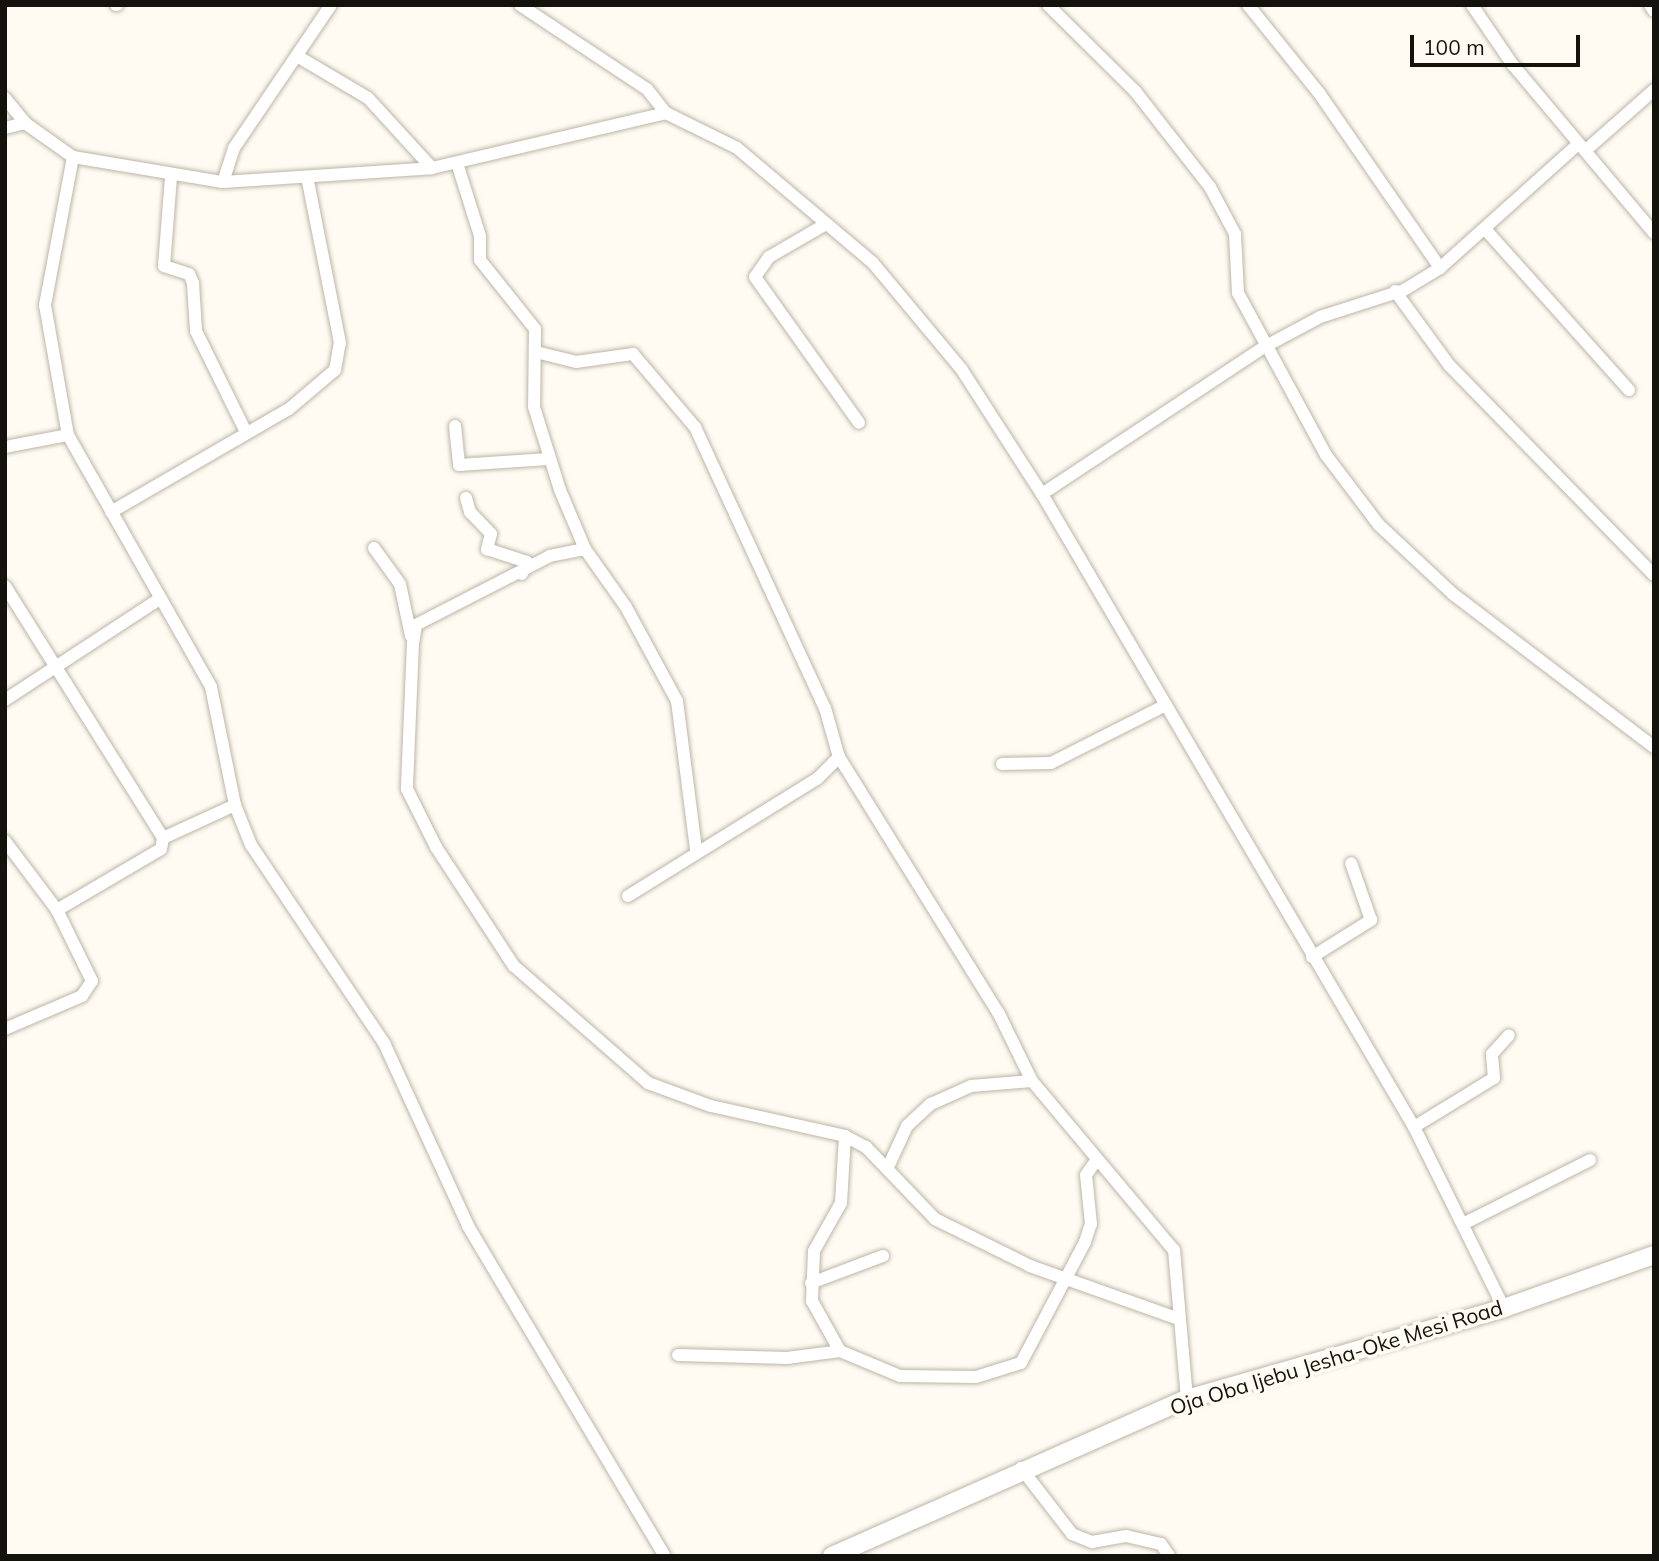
<!DOCTYPE html>
<html>
<head>
<meta charset="utf-8">
<style>
  body { margin:0 }
  #map { position:relative; width:1659px; height:1561px; overflow:hidden; background:#fffbf2; font-family:Mulish,sans-serif }
  div>[style] { position:absolute }
  .roads { filter:drop-shadow(0 0 2px #bcb5a8) drop-shadow(0 0 2px #bcb5a8) }
  .street>* { height:12px; margin:-6px; padding:0 6px; transform-origin:6px; border-radius:6px; background:#fff }
  .secondary>* { height:18px; margin:-9px; padding:0 9px; transform-origin:9px; border-radius:9px; background:#fff }
  span { translate:-50% -50%; white-space:nowrap; text-align:center; line-height:1.15; -webkit-text-stroke:7px #fffbf2; paint-order:stroke }
  .street-label { font-size:21px; color:#14120d }
  .frame { position:absolute; inset:0; border:7px solid #14120d; pointer-events:none }
  .scale { position:absolute; left:1410px; top:35px; width:170px; height:32px; box-sizing:border-box; border:4px solid #14120d; border-top:0; padding-left:9px; font-size:21px; line-height:24px; white-space:nowrap; color:#14120d; -webkit-text-stroke:5px #fffbf2; paint-order:stroke }
</style>
</head>
<body>
<div id="map">
  <div class="roads">
    <div class="street">
      <i style="left:116px;top:5px;width:1px"></i>
      <i style="left:520px;top:5px;width:152px;rotate:33.5deg"></i>
      <i style="left:647px;top:89px;width:31px;rotate:52deg"></i>
      <i style="left:1048px;top:5px;width:122px;rotate:44.7deg"></i>
      <i style="left:1135px;top:91px;width:122px;rotate:52deg"></i>
      <i style="left:1210px;top:187px;width:53px;rotate:62deg"></i>
      <i style="left:1235px;top:234px;width:59px;rotate:87.1deg"></i>
      <i style="left:1238px;top:293px;width:184px;rotate:61.5deg"></i>
      <i style="left:1326px;top:455px;width:88px;rotate:52.9deg"></i>
      <i style="left:1379px;top:525px;width:101px;rotate:43deg"></i>
      <i style="left:1453px;top:594px;width:253px;rotate:37.3deg"></i>
      <i style="left:1248px;top:5px;width:113px;rotate:51.1deg"></i>
      <i style="left:1319px;top:93px;width:213px;rotate:55.3deg"></i>
      <i style="left:1472px;top:5px;width:73px;rotate:55.7deg"></i>
      <i style="left:1513px;top:65px;width:219px;rotate:50deg"></i>
      <i style="left:1650px;top:5px;width:7px;rotate:56deg"></i>
      <i style="left:297px;top:56px;width:82px;rotate:30.6deg"></i>
      <i style="left:368px;top:98px;width:95px;rotate:47.6deg"></i>
      <i style="left:5px;top:98px;width:32px;rotate:51deg"></i>
      <i style="left:25px;top:123px;width:59px;rotate:35.3deg"></i>
      <i style="left:73px;top:157px;width:152px;rotate:9.5deg"></i>
      <i style="left:223px;top:182px;width:209px;rotate:-3.8deg"></i>
      <i style="left:432px;top:168px;width:240px;rotate:-13.2deg"></i>
      <i style="left:666px;top:113px;width:79px;rotate:26.2deg"></i>
      <i style="left:737px;top:148px;width:178px;rotate:40.2deg"></i>
      <i style="left:873px;top:263px;width:139px;rotate:50.2deg"></i>
      <i style="left:962px;top:370px;width:148px;rotate:57.2deg"></i>
      <i style="left:1042px;top:494px;width:734px;rotate:59.56deg"></i>
      <i style="left:1414px;top:1127px;width:202px;rotate:63.6deg"></i>
      <i style="left:5px;top:128px;width:21px;rotate:-14deg"></i>
      <i style="left:1586px;top:150px;width:91px;rotate:-41.4deg"></i>
      <i style="left:73px;top:157px;width:151px;rotate:100.7deg"></i>
      <i style="left:45px;top:305px;width:132px;rotate:80deg"></i>
      <i style="left:68px;top:435px;width:290px;rotate:60.4deg"></i>
      <i style="left:211px;top:687px;width:120px;rotate:78.5deg"></i>
      <i style="left:235px;top:805px;width:43px;rotate:68.2deg"></i>
      <i style="left:251px;top:845px;width:239px;rotate:56.1deg"></i>
      <i style="left:384px;top:1043px;width:201px;rotate:65.3deg"></i>
      <i style="left:468px;top:1226px;width:384px;rotate:59.2deg"></i>
      <i style="left:457px;top:163px;width:77px;rotate:72.5deg"></i>
      <i style="left:480px;top:236px;width:24px;rotate:90deg"></i>
      <i style="left:480px;top:260px;width:88px;rotate:51.4deg"></i>
      <i style="left:535px;top:329px;width:78px;rotate:90.7deg"></i>
      <i style="left:534px;top:407px;width:87px;rotate:72.6deg"></i>
      <i style="left:560px;top:490px;width:64px;rotate:67deg"></i>
      <i style="left:585px;top:549px;width:71px;rotate:54.7deg"></i>
      <i style="left:626px;top:607px;width:107px;rotate:61.5deg"></i>
      <i style="left:677px;top:701px;width:149px;rotate:82.7deg"></i>
      <i style="left:171px;top:177px;width:89px;rotate:94.5deg"></i>
      <i style="left:164px;top:266px;width:26px;rotate:18deg"></i>
      <i style="left:189px;top:274px;width:10px;rotate:66deg"></i>
      <i style="left:193px;top:283px;width:48px;rotate:86.4deg"></i>
      <i style="left:196px;top:331px;width:113px;rotate:63.7deg"></i>
      <i style="left:223px;top:182px;width:36px;rotate:-72deg"></i>
      <i style="left:234px;top:148px;width:173px;rotate:-55.9deg"></i>
      <i style="left:826px;top:224px;width:66px;rotate:149.9deg"></i>
      <i style="left:769px;top:257px;width:24px;rotate:125deg"></i>
      <i style="left:755px;top:277px;width:179px;rotate:54.5deg"></i>
      <i style="left:1485px;top:229px;width:216px;rotate:48.2deg"></i>
      <i style="left:1395px;top:291px;width:92px;rotate:53.9deg"></i>
      <i style="left:1449px;top:365px;width:293px;rotate:45.7deg"></i>
      <i style="left:536px;top:352px;width:41px;rotate:14deg"></i>
      <i style="left:576px;top:362px;width:58px;rotate:-8deg"></i>
      <i style="left:633px;top:354px;width:96px;rotate:49.7deg"></i>
      <i style="left:695px;top:427px;width:310px;rotate:65.2deg"></i>
      <i style="left:825px;top:708px;width:51px;rotate:74.1deg"></i>
      <i style="left:455px;top:426px;width:39px;rotate:84deg"></i>
      <i style="left:459px;top:465px;width:89px;rotate:-3.9deg"></i>
      <i style="left:5px;top:447px;width:64px;rotate:-10.8deg"></i>
      <i style="left:1042px;top:494px;width:268px;rotate:-33.5deg"></i>
      <i style="left:1266px;top:346px;width:61px;rotate:-28.2deg"></i>
      <i style="left:1320px;top:317px;width:88px;rotate:-17.8deg"></i>
      <i style="left:1404px;top:290px;width:42px;rotate:-31.4deg"></i>
      <i style="left:1440px;top:268px;width:184px;rotate:-41.9deg"></i>
      <i style="left:466px;top:498px;width:15px;rotate:74deg"></i>
      <i style="left:470px;top:512px;width:30px;rotate:46deg"></i>
      <i style="left:491px;top:534px;width:16px;rotate:105deg"></i>
      <i style="left:487px;top:549px;width:42px;rotate:18deg"></i>
      <i style="left:527px;top:562px;width:13px;rotate:113deg"></i>
      <i style="left:111px;top:512px;width:206px;rotate:-30.1deg"></i>
      <i style="left:289px;top:409px;width:60px;rotate:-40.3deg"></i>
      <i style="left:335px;top:370px;width:27px;rotate:-80deg"></i>
      <i style="left:340px;top:343px;width:165px;rotate:-101.2deg"></i>
      <i style="left:374px;top:548px;width:44px;rotate:54.2deg"></i>
      <i style="left:400px;top:584px;width:53px;rotate:78.1deg"></i>
      <i style="left:585px;top:549px;width:36px;rotate:169deg"></i>
      <i style="left:550px;top:556px;width:151px;rotate:152.8deg"></i>
      <i style="left:416px;top:625px;width:18px;rotate:99deg"></i>
      <i style="left:413px;top:643px;width:146px;rotate:92.4deg"></i>
      <i style="left:407px;top:789px;width:65px;rotate:63.4deg"></i>
      <i style="left:436px;top:847px;width:142px;rotate:56.8deg"></i>
      <i style="left:514px;top:966px;width:178px;rotate:41.1deg"></i>
      <i style="left:648px;top:1083px;width:67px;rotate:20.1deg"></i>
      <i style="left:711px;top:1106px;width:137px;rotate:12.6deg"></i>
      <i style="left:845px;top:1136px;width:24px;rotate:28deg"></i>
      <i style="left:866px;top:1147px;width:100px;rotate:46.2deg"></i>
      <i style="left:935px;top:1219px;width:106px;rotate:26.3deg"></i>
      <i style="left:1030px;top:1266px;width:158px;rotate:19.6deg"></i>
      <i style="left:5px;top:586px;width:297px;rotate:57.9deg"></i>
      <i style="left:163px;top:838px;width:11px;rotate:100deg"></i>
      <i style="left:161px;top:849px;width:121px;rotate:149.6deg"></i>
      <i style="left:5px;top:700px;width:186px;rotate:-33.2deg"></i>
      <i style="left:1002px;top:764px;width:49px;rotate:-1.2deg"></i>
      <i style="left:1051px;top:763px;width:129px;rotate:-26.8deg"></i>
      <i style="left:163px;top:838px;width:79px;rotate:-24.6deg"></i>
      <i style="left:5px;top:841px;width:86px;rotate:53deg"></i>
      <i style="left:57px;top:910px;width:79px;rotate:63.8deg"></i>
      <i style="left:92px;top:981px;width:18px;rotate:124deg"></i>
      <i style="left:82px;top:996px;width:84px;rotate:156.8deg"></i>
      <i style="left:628px;top:896px;width:224px;rotate:-31.8deg"></i>
      <i style="left:818px;top:778px;width:30px;rotate:-45deg"></i>
      <i style="left:839px;top:757px;width:301px;rotate:58.1deg"></i>
      <i style="left:998px;top:1012px;width:77px;rotate:63.8deg"></i>
      <i style="left:1032px;top:1081px;width:221px;rotate:50deg"></i>
      <i style="left:1174px;top:1250px;width:150px;rotate:85deg"></i>
      <i style="left:1312px;top:957px;width:70px;rotate:-32.1deg"></i>
      <i style="left:1371px;top:920px;width:60px;rotate:-109.3deg"></i>
      <i style="left:1414px;top:1127px;width:94px;rotate:-31.5deg"></i>
      <i style="left:1494px;top:1078px;width:24px;rotate:-95deg"></i>
      <i style="left:1492px;top:1054px;width:25px;rotate:-48deg"></i>
      <i style="left:845px;top:1136px;width:67px;rotate:93.4deg"></i>
      <i style="left:841px;top:1203px;width:55px;rotate:119.4deg"></i>
      <i style="left:814px;top:1251px;width:50px;rotate:92.3deg"></i>
      <i style="left:812px;top:1301px;width:57px;rotate:60.8deg"></i>
      <i style="left:840px;top:1351px;width:65px;rotate:22.6deg"></i>
      <i style="left:900px;top:1376px;width:76px;rotate:0.8deg"></i>
      <i style="left:976px;top:1377px;width:47px;rotate:-17.3deg"></i>
      <i style="left:1021px;top:1363px;width:137px;rotate:-62.1deg"></i>
      <i style="left:1085px;top:1242px;width:19px;rotate:-72deg"></i>
      <i style="left:1091px;top:1224px;width:49px;rotate:-95.8deg"></i>
      <i style="left:1086px;top:1175px;width:19px;rotate:-55deg"></i>
      <i style="left:888px;top:1167px;width:45px;rotate:-65.1deg"></i>
      <i style="left:907px;top:1126px;width:33px;rotate:-43deg"></i>
      <i style="left:931px;top:1104px;width:44px;rotate:-24.2deg"></i>
      <i style="left:971px;top:1086px;width:61px;rotate:-4.7deg"></i>
      <i style="left:1465px;top:1223px;width:140px;rotate:-26.7deg"></i>
      <i style="left:811px;top:1283px;width:77px;rotate:-20.6deg"></i>
      <i style="left:678px;top:1355px;width:109px;rotate:1.6deg"></i>
      <i style="left:787px;top:1358px;width:53px;rotate:-7.5deg"></i>
      <i style="left:1021px;top:1468px;width:83px;rotate:52.3deg"></i>
      <i style="left:1072px;top:1534px;width:22px;rotate:22deg"></i>
      <i style="left:1092px;top:1542px;width:35px;rotate:-10deg"></i>
      <i style="left:1126px;top:1536px;width:36px;rotate:13deg"></i>
      <i style="left:1161px;top:1544px;width:14px;rotate:56deg"></i>
    </div>
    <div class="secondary">
      <i style="left:832px;top:1556px;width:388px;rotate:-23.9deg"></i>
      <i style="left:1187px;top:1399px;width:330px;rotate:-16deg"></i>
      <i style="left:1504px;top:1308px;width:159px;rotate:-19.5deg"></i>
    </div>
  </div>
  <div class="street-label">
    <span style="left:1336px;top:1357px;rotate:-17deg">Oja Oba Ijebu Jesha-Oke Mesi Road</span>
  </div>
  <div class="frame"></div>
  <div class="scale">100 m</div>
</div>
</body>
</html>
